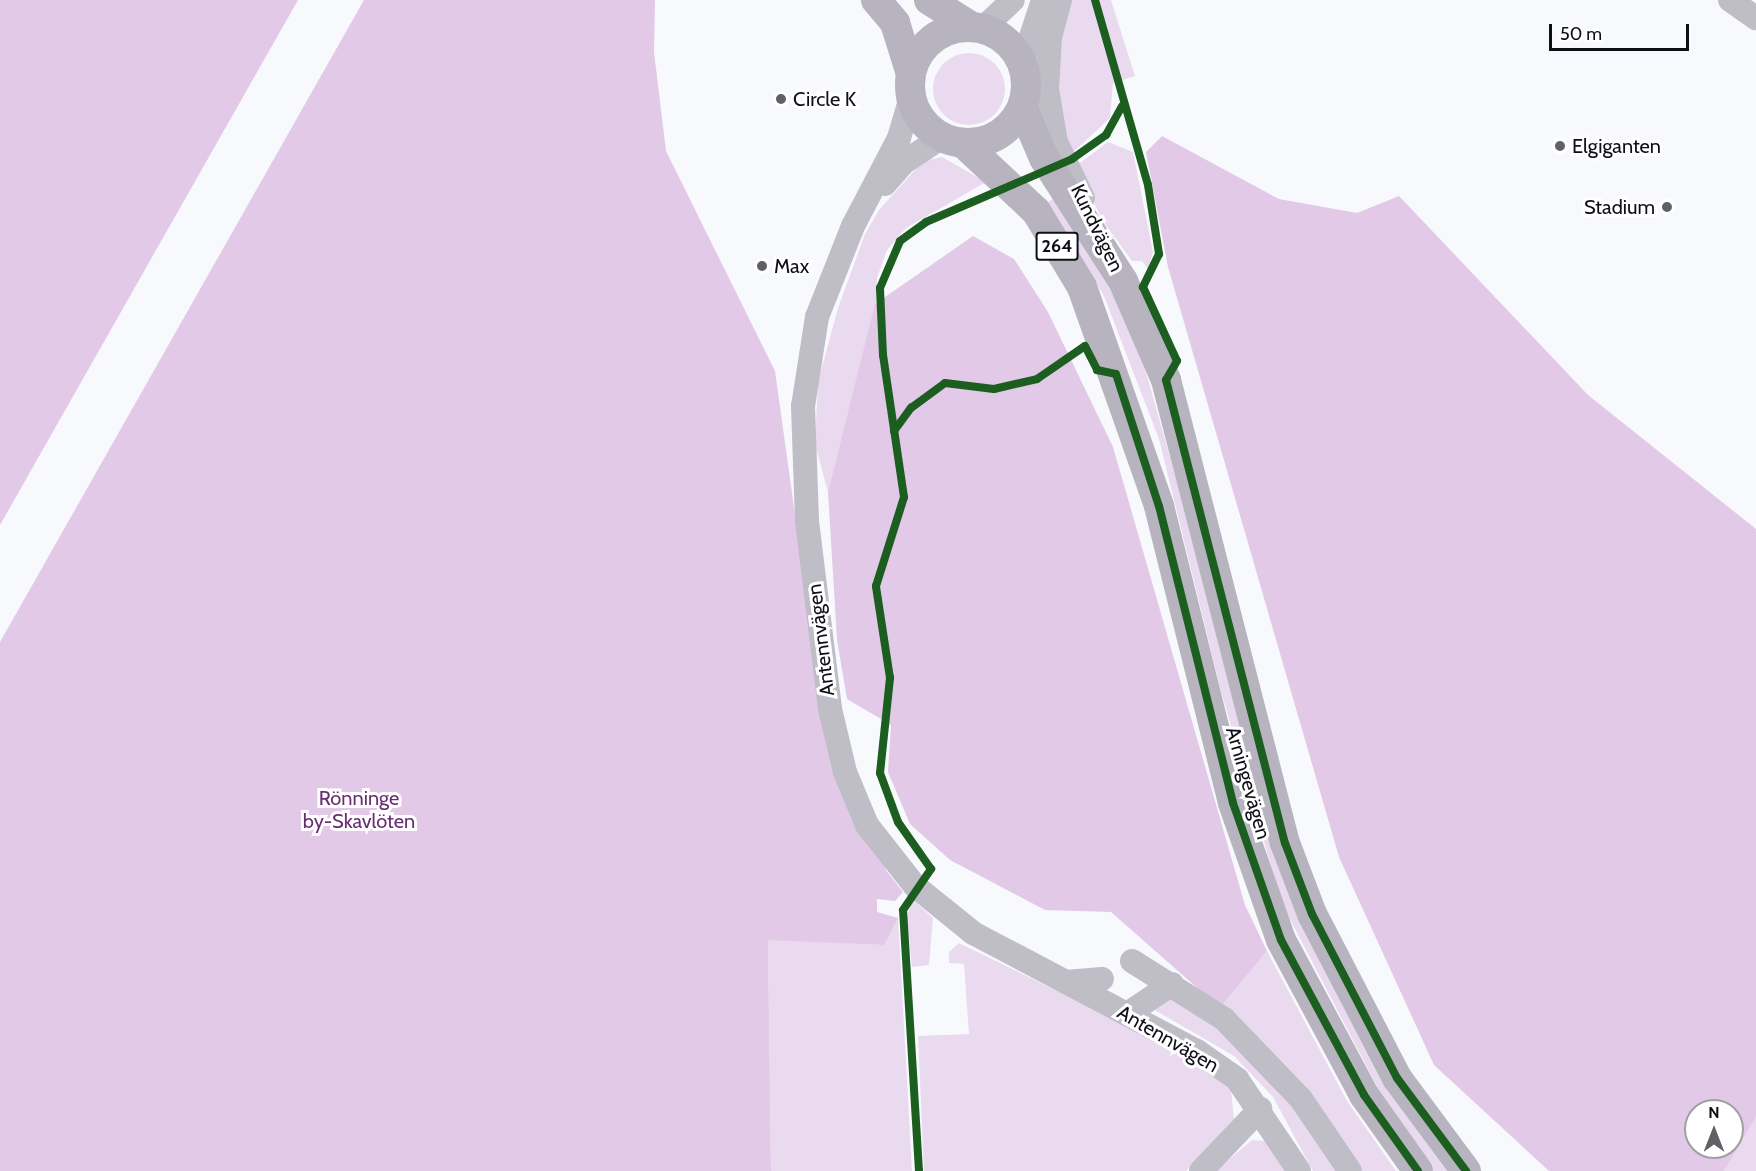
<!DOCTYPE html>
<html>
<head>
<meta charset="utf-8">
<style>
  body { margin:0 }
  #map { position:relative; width:1756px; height:1171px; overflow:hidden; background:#f8f9fc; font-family:Cabin,sans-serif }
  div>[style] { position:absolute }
  .green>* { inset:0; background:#eadaef }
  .round { border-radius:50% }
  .forest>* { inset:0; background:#e2c9e8 }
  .minor>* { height:24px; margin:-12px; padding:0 12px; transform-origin:12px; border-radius:12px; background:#bfbdc6 }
  .major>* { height:30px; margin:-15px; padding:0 15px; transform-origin:15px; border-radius:15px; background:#b7b4bf }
  .major>.ring { margin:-15px; padding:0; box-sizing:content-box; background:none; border:30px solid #b7b4bf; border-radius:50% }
  .cycleway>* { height:8px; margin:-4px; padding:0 4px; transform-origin:4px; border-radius:4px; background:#1b5e20 }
  .dots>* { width:16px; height:16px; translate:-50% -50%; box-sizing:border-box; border:3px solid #fff; border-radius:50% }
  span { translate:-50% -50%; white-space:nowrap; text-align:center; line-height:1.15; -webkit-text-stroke:6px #fff; paint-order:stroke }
  .shield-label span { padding:2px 4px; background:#fff; border:2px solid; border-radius:4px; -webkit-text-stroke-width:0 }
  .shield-label { font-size:18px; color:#0e0f17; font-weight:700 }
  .poi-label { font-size:20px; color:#0e0f17 }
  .left { translate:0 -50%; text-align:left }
  .right { translate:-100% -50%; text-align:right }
  .street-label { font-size:20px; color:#0e0f17 }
  .park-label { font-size:20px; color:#672f71 }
  .north { position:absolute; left:1684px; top:1099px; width:60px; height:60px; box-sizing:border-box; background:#fff; border:2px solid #9f9fa2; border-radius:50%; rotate:0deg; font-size:16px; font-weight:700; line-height:24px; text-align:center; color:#0e0f17 }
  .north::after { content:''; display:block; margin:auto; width:21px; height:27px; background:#606167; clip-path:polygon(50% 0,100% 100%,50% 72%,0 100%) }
  .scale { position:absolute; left:1549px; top:24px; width:140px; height:27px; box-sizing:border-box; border:3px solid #0e0f17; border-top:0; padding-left:8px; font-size:18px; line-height:21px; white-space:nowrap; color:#0e0f17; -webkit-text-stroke:4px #fff; paint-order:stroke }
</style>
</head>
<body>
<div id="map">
  <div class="green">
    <i style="clip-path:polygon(1069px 0,1111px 0,1135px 76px,1113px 83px,1110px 118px,1069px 156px,1054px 83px)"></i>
    <i class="round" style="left:933px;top:53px;width:72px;height:72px"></i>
    <i style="clip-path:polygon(1108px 142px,1133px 152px,1153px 252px,1148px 269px,1142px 261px,1132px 261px,1103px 221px,1076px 166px)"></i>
    <i style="clip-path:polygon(942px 157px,986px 182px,906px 228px,887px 250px,877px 278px,874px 343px,848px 413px,828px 492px,815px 444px,818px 382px,838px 308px,865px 234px,879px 210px,923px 161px)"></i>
    <i style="clip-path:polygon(1057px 196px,1113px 295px,1145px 369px,1305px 932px,1385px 1080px,1448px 1171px,1433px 1171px,1381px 1094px,1282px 904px,1221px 691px,1159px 439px,1104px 296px,1047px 203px)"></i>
    <i style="clip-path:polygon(912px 899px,933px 918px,929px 965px,912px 967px,907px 917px)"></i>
    <i style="clip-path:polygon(898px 918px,912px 1171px,771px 1171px,768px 939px,883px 945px)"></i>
    <i style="clip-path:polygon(959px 943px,1182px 1052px,1231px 1090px,1234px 1119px,1186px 1171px,924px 1171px,918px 1036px,969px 1034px,964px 964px,949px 963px,949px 952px)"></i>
    <i style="clip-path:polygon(1267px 951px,1347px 1101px,1396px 1171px,1359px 1171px,1220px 1008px)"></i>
    <i style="clip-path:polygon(1179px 996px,1204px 1012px,1285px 1091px,1342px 1171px,1313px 1171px,1273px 1097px,1234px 1056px,1146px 1005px)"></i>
    <i style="clip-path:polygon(1756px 1117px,1756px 1171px,1724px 1171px)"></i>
    <i style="clip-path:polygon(1252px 1140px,1265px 1141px,1287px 1171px,1215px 1171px)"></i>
  </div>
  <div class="forest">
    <i style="clip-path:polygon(0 0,298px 0,0 525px)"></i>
    <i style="clip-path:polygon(364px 0,655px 0,654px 52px,666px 151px,775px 371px,828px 751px,877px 838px,886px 870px,903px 892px,895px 901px,877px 899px,877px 912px,898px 918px,884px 945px,768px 940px,771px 1171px,0 1171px,0 642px)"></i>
    <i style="clip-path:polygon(evenodd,1162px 136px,1279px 199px,1357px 213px,1399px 196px,1588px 395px,1756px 529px,1756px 1117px,1724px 1171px,1549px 1171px,1434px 1065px,1339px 857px,1168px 267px,1146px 152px,1162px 136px,1696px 1111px,1732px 1111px,1732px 1147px,1696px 1147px,1696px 1111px)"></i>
    <i style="clip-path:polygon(973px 236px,1014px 259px,1048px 312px,1113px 447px,1245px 905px,1267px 951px,1220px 1008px,1111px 912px,1045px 910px,950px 860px,910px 824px,888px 772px,891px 725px,847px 699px,837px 640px,828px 492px,875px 304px)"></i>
  </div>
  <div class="minor">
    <i style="left:1060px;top:0;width:39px;rotate:105deg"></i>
    <i style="left:1050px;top:38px;width:51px;rotate:93.4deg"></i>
    <i style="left:1047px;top:89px;width:54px;rotate:80.4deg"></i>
    <i style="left:1056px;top:142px;width:62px;rotate:64.3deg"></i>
    <i style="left:1730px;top:0;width:32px;rotate:35deg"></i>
    <i style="left:982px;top:29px;width:42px;rotate:-43.1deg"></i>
    <i style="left:1022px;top:64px;width:67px;rotate:-71.8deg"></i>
    <i style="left:911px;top:97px;width:43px;rotate:106.3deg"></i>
    <i style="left:899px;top:138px;width:99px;rotate:117.6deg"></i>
    <i style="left:853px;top:226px;width:98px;rotate:111.6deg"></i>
    <i style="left:817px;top:317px;width:90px;rotate:98.9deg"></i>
    <i style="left:803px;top:406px;width:115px;rotate:88deg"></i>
    <i style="left:807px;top:521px;width:189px;rotate:83deg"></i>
    <i style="left:830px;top:709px;width:65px;rotate:76.6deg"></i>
    <i style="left:845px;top:772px;width:57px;rotate:67.5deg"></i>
    <i style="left:867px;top:825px;width:78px;rotate:51.8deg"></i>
    <i style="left:915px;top:886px;width:75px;rotate:39deg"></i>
    <i style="left:973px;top:933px;width:253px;rotate:27.8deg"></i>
    <i style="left:1197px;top:1051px;width:49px;rotate:35deg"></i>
    <i style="left:1237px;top:1079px;width:111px;rotate:56deg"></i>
    <i style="left:885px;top:184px;width:28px;rotate:-49deg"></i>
    <i style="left:903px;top:163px;width:47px;rotate:-33.7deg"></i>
    <i style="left:1132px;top:961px;width:109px;rotate:32.2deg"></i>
    <i style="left:1224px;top:1019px;width:111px;rotate:46.1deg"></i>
    <i style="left:1301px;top:1099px;width:87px;rotate:55.8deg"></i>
    <i style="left:1066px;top:982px;width:36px;rotate:-5deg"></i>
    <i style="left:1127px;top:1014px;width:54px;rotate:-33.7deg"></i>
    <i style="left:1201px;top:1171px;width:86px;rotate:-46.4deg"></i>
  </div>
  <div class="major">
    <i style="left:876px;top:0;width:30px;rotate:50deg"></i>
    <i style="left:895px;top:23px;width:53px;rotate:72.6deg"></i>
    <i style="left:929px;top:0;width:51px;rotate:32.1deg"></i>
    <i class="ring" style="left:910px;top:27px;width:86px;height:86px"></i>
    <i style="left:1022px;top:107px;width:56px;rotate:66.7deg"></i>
    <i style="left:1044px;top:158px;width:146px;rotate:57.3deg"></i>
    <i style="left:1123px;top:281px;width:108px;rotate:66.5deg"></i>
    <i style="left:1166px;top:380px;width:478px;rotate:75.6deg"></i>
    <i style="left:1285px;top:843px;width:76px;rotate:69.2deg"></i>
    <i style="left:1312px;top:914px;width:185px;rotate:62.6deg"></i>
    <i style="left:1397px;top:1078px;width:116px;rotate:53.4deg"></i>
    <i style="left:963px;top:143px;width:100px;rotate:43deg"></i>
    <i style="left:1036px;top:211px;width:89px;rotate:58.8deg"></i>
    <i style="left:1082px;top:287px;width:232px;rotate:70.6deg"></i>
    <i style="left:1159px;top:506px;width:306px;rotate:76deg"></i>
    <i style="left:1233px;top:803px;width:145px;rotate:70.7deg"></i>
    <i style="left:1281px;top:940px;width:176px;rotate:61.8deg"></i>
    <i style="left:1364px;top:1095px;width:93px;rotate:54.6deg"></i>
  </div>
  <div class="cycleway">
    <i style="left:1095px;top:0;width:192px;rotate:74deg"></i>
    <i style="left:1148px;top:185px;width:70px;rotate:80.9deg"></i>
    <i style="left:1159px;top:254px;width:37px;rotate:116deg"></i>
    <i style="left:1143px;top:287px;width:81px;rotate:65.3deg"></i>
    <i style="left:1177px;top:361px;width:22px;rotate:120deg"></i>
    <i style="left:1166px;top:380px;width:478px;rotate:75.6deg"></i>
    <i style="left:1285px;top:843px;width:76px;rotate:69.2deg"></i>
    <i style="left:1312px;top:914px;width:185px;rotate:62.6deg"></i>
    <i style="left:1397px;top:1078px;width:116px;rotate:53.4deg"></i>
    <i style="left:894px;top:431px;width:29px;rotate:-54deg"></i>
    <i style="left:911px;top:408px;width:42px;rotate:-36.3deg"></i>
    <i style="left:945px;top:383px;width:49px;rotate:7deg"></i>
    <i style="left:994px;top:389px;width:44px;rotate:-13.1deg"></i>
    <i style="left:1037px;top:379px;width:58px;rotate:-34.5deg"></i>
    <i style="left:1085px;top:346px;width:27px;rotate:63deg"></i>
    <i style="left:1097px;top:370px;width:19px;rotate:12deg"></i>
    <i style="left:1116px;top:374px;width:139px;rotate:72deg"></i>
    <i style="left:1159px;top:506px;width:306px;rotate:76deg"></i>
    <i style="left:1233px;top:803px;width:145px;rotate:70.7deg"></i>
    <i style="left:1281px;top:940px;width:176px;rotate:61.8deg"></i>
    <i style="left:1364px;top:1095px;width:93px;rotate:54.6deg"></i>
    <i style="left:919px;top:1171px;width:261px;rotate:-93.5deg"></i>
    <i style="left:903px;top:910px;width:50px;rotate:-55.7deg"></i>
    <i style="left:931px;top:869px;width:57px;rotate:-125.1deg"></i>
    <i style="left:898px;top:822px;width:52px;rotate:-110.2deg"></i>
    <i style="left:880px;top:773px;width:96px;rotate:-84deg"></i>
    <i style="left:890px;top:678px;width:93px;rotate:-98.7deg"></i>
    <i style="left:876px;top:586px;width:93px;rotate:-72.5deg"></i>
    <i style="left:904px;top:497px;width:144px;rotate:-98.4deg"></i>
    <i style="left:883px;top:355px;width:67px;rotate:-92.6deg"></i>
    <i style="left:880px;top:288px;width:51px;rotate:-66.9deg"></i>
    <i style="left:900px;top:241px;width:32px;rotate:-36deg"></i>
    <i style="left:926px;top:222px;width:159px;rotate:-23.3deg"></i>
    <i style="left:1072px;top:159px;width:42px;rotate:-35.2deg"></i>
    <i style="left:1106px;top:135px;width:33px;rotate:-61deg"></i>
  </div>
  <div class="dots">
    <i style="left:781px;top:99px;background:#606167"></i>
    <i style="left:1560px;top:146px;background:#606167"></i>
    <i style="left:1667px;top:207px;background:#606167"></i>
    <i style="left:762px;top:266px;background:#606167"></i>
  </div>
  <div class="shield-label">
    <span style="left:1057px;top:246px">264</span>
  </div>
  <div class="poi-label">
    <span class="left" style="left:793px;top:99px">Circle K</span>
    <span class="left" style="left:1572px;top:146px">Elgiganten</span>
    <span class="right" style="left:1655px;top:207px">Stadium</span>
    <span class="left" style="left:774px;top:266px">Max</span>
  </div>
  <div class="street-label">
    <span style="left:1097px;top:228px;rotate:64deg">Kundvägen</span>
    <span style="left:821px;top:640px;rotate:-97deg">Antennvägen</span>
    <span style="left:1248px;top:783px;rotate:74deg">Arningevägen</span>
    <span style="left:1168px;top:1039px;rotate:30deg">Antennvägen</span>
  </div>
  <div class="park-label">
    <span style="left:359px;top:810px">Rönninge<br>by-Skavlöten</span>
  </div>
  <div class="north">N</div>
  <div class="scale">50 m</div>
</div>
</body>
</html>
